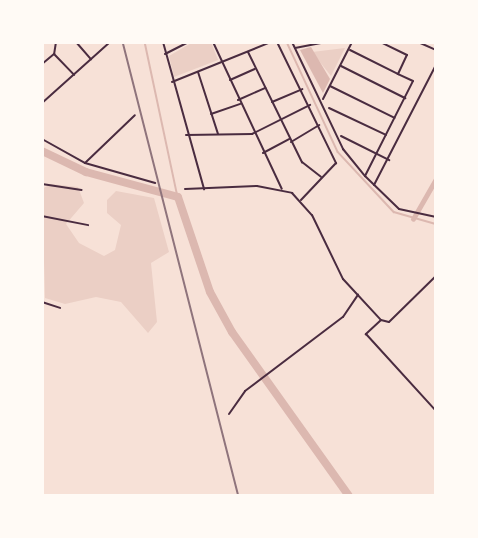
<!DOCTYPE html>
<html>
<head>
<meta charset="utf-8">
<style>
  body { margin:0 }
  #map { position:relative; width:478px; height:538px; overflow:hidden; background:#f7e1d7; font-family:"IBM Plex Sans",sans-serif }
  div>[style] { position:absolute }
  .green>* { inset:0; background:#ebcfc5 }
  .water>* { inset:0; background:#dcb8b0 }
  .stream>* { height:1.5px; margin:-0.75px; padding:0 0.75px; transform-origin:0.75px; border-radius:0.75px; background:#dcb8b0 }
  .canal>* { height:4.5px; margin:-2.25px; padding:0 2.25px; transform-origin:2.25px; border-radius:2.25px; background:#dcb8b0 }
  .river>* { height:8px; margin:-4px; padding:0 4px; transform-origin:4px; border-radius:4px; background:#dcb8b0 }
  .pedestrian>* { height:1.5px; margin:-0.75px; padding:0 0.75px; transform-origin:0.75px; border-radius:0.75px; background:#4a2c40 }
  .minor>* { height:2px; margin:-1px; padding:0 1px; transform-origin:1px; border-radius:1px; background:#4a2c40 }
  .rail>* { height:1.5px; margin:-0.75px; padding:0 0.75px; transform-origin:0.75px; border-radius:0.75px; background:#8f747c }
  span { translate:-50% -50%; white-space:nowrap; text-align:center; line-height:1.15; -webkit-text-stroke:4.5px #fffaf5; paint-order:stroke }
  .frame { position:absolute; inset:0; border:44px solid #fffaf5; pointer-events:none }
</style>
</head>
<body>
<div id="map">
  <div class="green">
    <i style="clip-path:polygon(193px 42px,211px 42px,218px 60px,174px 77px,169px 56px)"></i>
    <i style="clip-path:polygon(345px 48px,331px 76px,312px 52px)"></i>
    <i style="clip-path:polygon(51px 184px,78px 187px,84px 203px,66px 224px,79px 243px,104px 256px,115px 250px,121px 225px,107px 213px,107px 200px,116px 191px,154px 198px,169px 252px,151px 263px,157px 322px,148px 333px,121px 302px,96px 297px,65px 304px,45px 298px,42px 189px)"></i>
  </div>
  <div class="water">
    <i style="clip-path:polygon(311px 47px,330px 79px,323px 93px,300px 50px)"></i>
  </div>
  <div class="stream">
    <i style="left:145px;top:42px;width:158px;rotate:78deg"></i>
    <i style="left:287px;top:42px;width:121px;rotate:65.1deg"></i>
    <i style="left:338px;top:152px;width:82px;rotate:47deg"></i>
    <i style="left:394px;top:212px;width:44px;rotate:15.9deg"></i>
  </div>
  <div class="canal">
    <i style="left:413px;top:219px;width:46px;rotate:-60.1deg"></i>
  </div>
  <div class="river">
    <i style="left:42px;top:151px;width:49px;rotate:25.5deg"></i>
    <i style="left:86px;top:172px;width:95px;rotate:15.2deg"></i>
    <i style="left:178px;top:197px;width:100px;rotate:71.4deg"></i>
    <i style="left:210px;top:292px;width:46px;rotate:61.2deg"></i>
    <i style="left:232px;top:332px;width:201px;rotate:54.5deg"></i>
  </div>
  <div class="pedestrian">
    <i style="left:42px;top:216px;width:47px;rotate:11.1deg"></i>
  </div>
  <div class="minor">
    <i style="left:56px;top:42px;width:12px;rotate:99deg"></i>
    <i style="left:54px;top:54px;width:29px;rotate:46deg"></i>
    <i style="left:76px;top:42px;width:23px;rotate:49deg"></i>
    <i style="left:163px;top:42px;width:153px;rotate:74.4deg"></i>
    <i style="left:213px;top:42px;width:162px;rotate:64.9deg"></i>
    <i style="left:277px;top:42px;width:135px;rotate:64deg"></i>
    <i style="left:336px;top:163px;width:51px;rotate:133.4deg"></i>
    <i style="left:292px;top:42px;width:119px;rotate:64.5deg"></i>
    <i style="left:343px;top:149px;width:35px;rotate:51deg"></i>
    <i style="left:365px;top:176px;width:47px;rotate:44.1deg"></i>
    <i style="left:399px;top:209px;width:38px;rotate:12deg"></i>
    <i style="left:418px;top:42px;width:20px;rotate:24deg"></i>
    <i style="left:295px;top:48px;width:33px;rotate:-11deg"></i>
    <i style="left:350px;top:50px;width:54px;rotate:26.6deg"></i>
    <i style="left:248px;top:52px;width:123px;rotate:63.9deg"></i>
    <i style="left:302px;top:162px;width:24px;rotate:38deg"></i>
    <i style="left:165px;top:54px;width:27px;rotate:-27deg"></i>
    <i style="left:42px;top:64px;width:16px;rotate:-40deg"></i>
    <i style="left:341px;top:66px;width:72px;rotate:26.6deg"></i>
    <i style="left:198px;top:72px;width:65px;rotate:72.1deg"></i>
    <i style="left:230px;top:80px;width:27px;rotate:-24deg"></i>
    <i style="left:172px;top:82px;width:107px;rotate:-22deg"></i>
    <i style="left:330px;top:86px;width:72px;rotate:26.2deg"></i>
    <i style="left:323px;top:99px;width:64px;rotate:-63deg"></i>
    <i style="left:238px;top:100px;width:30px;rotate:-24deg"></i>
    <i style="left:272px;top:102px;width:33px;rotate:-23deg"></i>
    <i style="left:42px;top:103px;width:91px;rotate:-41.9deg"></i>
    <i style="left:329px;top:108px;width:63px;rotate:25.3deg"></i>
    <i style="left:211px;top:114px;width:31px;rotate:-19deg"></i>
    <i style="left:186px;top:135px;width:66px;rotate:-0.9deg"></i>
    <i style="left:252px;top:134px;width:65px;rotate:-26.6deg"></i>
    <i style="left:341px;top:136px;width:54px;rotate:26.6deg"></i>
    <i style="left:42px;top:139px;width:49px;rotate:29.2deg"></i>
    <i style="left:85px;top:163px;width:73px;rotate:15.9deg"></i>
    <i style="left:291px;top:142px;width:33px;rotate:-31deg"></i>
    <i style="left:263px;top:153px;width:30px;rotate:-28deg"></i>
    <i style="left:85px;top:163px;width:69px;rotate:-43.8deg"></i>
    <i style="left:365px;top:176px;width:106px;rotate:-63.2deg"></i>
    <i style="left:413px;top:81px;width:17px;rotate:-155deg"></i>
    <i style="left:398px;top:74px;width:21px;rotate:-65deg"></i>
    <i style="left:407px;top:55px;width:30px;rotate:-154deg"></i>
    <i style="left:42px;top:184px;width:40px;rotate:8.5deg"></i>
    <i style="left:374px;top:185px;width:135px;rotate:-62.7deg"></i>
    <i style="left:185px;top:189px;width:72px;rotate:-2.4deg"></i>
    <i style="left:257px;top:186px;width:36px;rotate:11deg"></i>
    <i style="left:292px;top:193px;width:30px;rotate:48deg"></i>
    <i style="left:312px;top:215px;width:71px;rotate:64.2deg"></i>
    <i style="left:343px;top:279px;width:56px;rotate:47.2deg"></i>
    <i style="left:381px;top:320px;width:8px;rotate:14deg"></i>
    <i style="left:389px;top:322px;width:66px;rotate:-44.4deg"></i>
    <i style="left:42px;top:302px;width:19px;rotate:18deg"></i>
    <i style="left:381px;top:320px;width:21px;rotate:137deg"></i>
    <i style="left:366px;top:334px;width:104px;rotate:47.7deg"></i>
    <i style="left:229px;top:414px;width:28px;rotate:-55deg"></i>
    <i style="left:245px;top:391px;width:123px;rotate:-37.1deg"></i>
    <i style="left:343px;top:317px;width:27px;rotate:-56deg"></i>
  </div>
  <div class="rail">
    <i style="left:123px;top:42px;width:469px;rotate:75.7deg"></i>
  </div>
  <div class="frame"></div>
</div>
</body>
</html>
